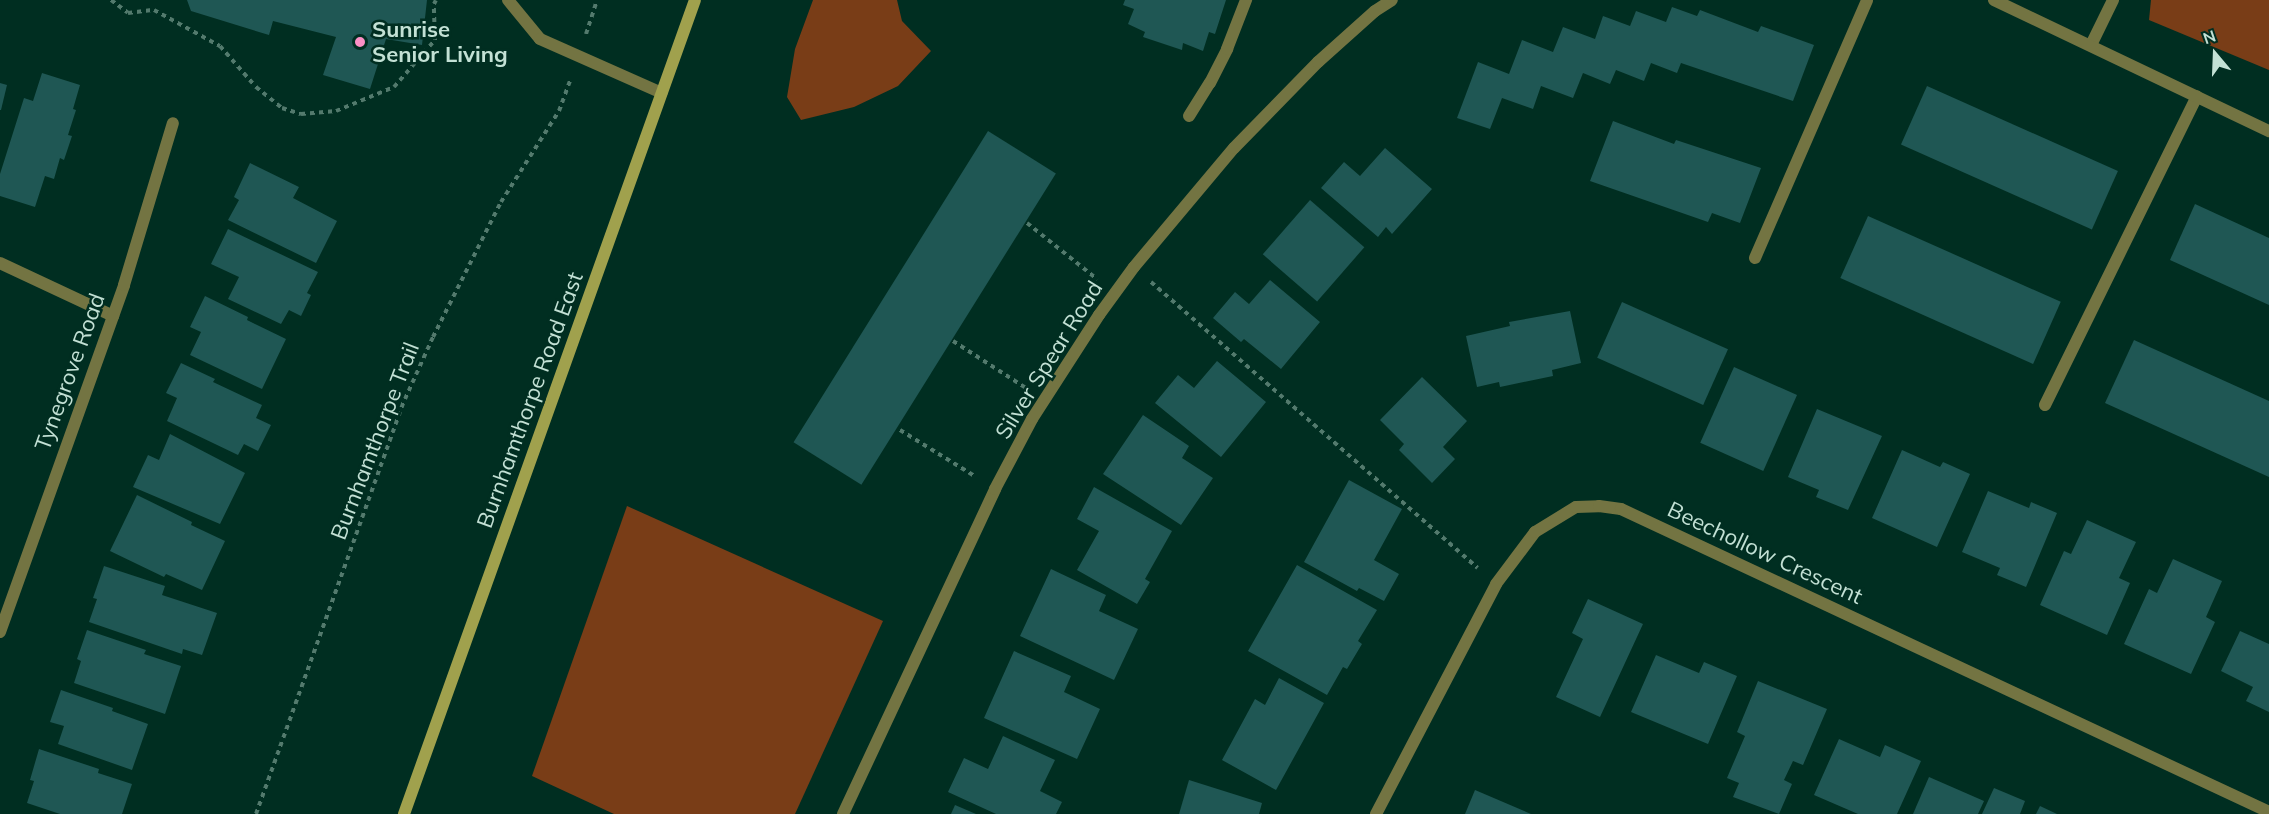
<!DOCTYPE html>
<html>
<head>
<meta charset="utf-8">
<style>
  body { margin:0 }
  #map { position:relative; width:2269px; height:814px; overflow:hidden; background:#002e21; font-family:Mulish,sans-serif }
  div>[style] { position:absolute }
  .forest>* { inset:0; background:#793d17 }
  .building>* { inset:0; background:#1f5754; transform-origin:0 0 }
  .path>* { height:4px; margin-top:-2px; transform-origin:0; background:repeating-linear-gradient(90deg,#537a6d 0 4.5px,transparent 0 9px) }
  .lane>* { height:12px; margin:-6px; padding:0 6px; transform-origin:6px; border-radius:6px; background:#737442 }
  .street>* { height:12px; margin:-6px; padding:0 6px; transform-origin:6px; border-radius:6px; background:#737442 }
  .secondary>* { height:12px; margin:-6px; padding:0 6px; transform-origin:6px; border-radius:6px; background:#a0a14d }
  .dots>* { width:16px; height:16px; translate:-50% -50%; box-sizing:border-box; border:3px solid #002e21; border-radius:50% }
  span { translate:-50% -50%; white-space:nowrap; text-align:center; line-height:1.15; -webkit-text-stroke:5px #002e21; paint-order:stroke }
  .poi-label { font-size:22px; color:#c3e1d5; font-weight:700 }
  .left { translate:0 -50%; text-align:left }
  .street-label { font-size:22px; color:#c3e1d5 }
  .north { position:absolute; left:2185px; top:24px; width:60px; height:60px; -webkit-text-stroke:4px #002e21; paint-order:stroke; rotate:341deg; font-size:16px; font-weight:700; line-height:24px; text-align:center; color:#c3e1d5 }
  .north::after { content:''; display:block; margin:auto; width:21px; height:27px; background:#c3e1d5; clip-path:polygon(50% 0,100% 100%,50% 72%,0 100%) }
</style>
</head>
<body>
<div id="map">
  <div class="forest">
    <i style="clip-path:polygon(813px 0,897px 0,902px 21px,931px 51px,898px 86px,854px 107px,801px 120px,787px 97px,795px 49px)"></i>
    <i style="clip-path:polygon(2151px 0,2269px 0,2269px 70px,2149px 20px)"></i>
    <i style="clip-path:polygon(627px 506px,883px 621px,795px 814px,614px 814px,532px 776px)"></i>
  </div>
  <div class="building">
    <i style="clip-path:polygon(187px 0,427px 0,422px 45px,386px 39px,370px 89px,323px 75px,336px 37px,273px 21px,269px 35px,191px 11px)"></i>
    <i style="clip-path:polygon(1125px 0,1226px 0,1215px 34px,1209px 32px,1203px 51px,1183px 43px,1182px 50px,1143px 37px,1145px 32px,1128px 24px,1134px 9px,1123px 5px)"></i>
    <i style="clip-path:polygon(1672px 7px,1697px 16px,1700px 10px,1758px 32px,1761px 26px,1814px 45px,1793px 101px,1681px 63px,1677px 73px,1651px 63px,1644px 81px,1616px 70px,1610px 84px,1583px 73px,1573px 98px,1541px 86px,1533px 109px,1502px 98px,1490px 129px,1457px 118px,1478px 62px,1509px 74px,1522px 40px,1553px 52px,1563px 27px,1595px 39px,1603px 16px,1630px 26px,1636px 11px,1666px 22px)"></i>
    <i style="clip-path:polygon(42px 73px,80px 85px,73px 109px,76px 110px,68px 135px,72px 136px,64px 160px,60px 158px,54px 179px,45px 176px,35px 207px,0 196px,0 174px,24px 98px,33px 101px)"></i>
    <i style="clip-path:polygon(0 83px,7px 85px,1px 110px,0 110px)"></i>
    <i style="left:1927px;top:86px;width:209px;height:64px;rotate:24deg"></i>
    <i style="clip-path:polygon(1613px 121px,1674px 144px,1676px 140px,1761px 168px,1740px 223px,1712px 213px,1708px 222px,1590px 181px)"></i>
    <i style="left:988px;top:131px;width:80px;height:367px;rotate:32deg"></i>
    <i style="clip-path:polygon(1385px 148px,1432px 189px,1392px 234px,1386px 227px,1378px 237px,1321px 188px,1344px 162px,1360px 176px)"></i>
    <i style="clip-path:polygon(250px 163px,299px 187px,293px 198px,337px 221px,316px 263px,228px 220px,239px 200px,234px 197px)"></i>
    <i style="left:1310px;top:200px;width:72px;height:72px;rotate:41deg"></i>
    <i style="clip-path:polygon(2195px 204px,2269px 238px,2269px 305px,2170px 260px)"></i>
    <i style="left:1868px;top:216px;width:211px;height:68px;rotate:24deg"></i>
    <i style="clip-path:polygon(228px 229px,318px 272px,307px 293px,311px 295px,301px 316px,289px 310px,281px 324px,228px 299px,239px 277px,211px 264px)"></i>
    <i style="clip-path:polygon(1270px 280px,1320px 322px,1281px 369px,1244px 339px,1241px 342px,1213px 318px,1235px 292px,1249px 304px)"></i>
    <i style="clip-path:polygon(205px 296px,248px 317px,247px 320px,286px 339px,262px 389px,190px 355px,201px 332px,190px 327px)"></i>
    <i style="left:1622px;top:302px;width:116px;height:61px;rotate:24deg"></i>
    <i style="clip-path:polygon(1570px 311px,1581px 363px,1552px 370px,1553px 376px,1500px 387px,1499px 382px,1477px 387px,1466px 336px,1510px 326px,1509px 322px)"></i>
    <i style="clip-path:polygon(2134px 340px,2269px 401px,2269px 477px,2105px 403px)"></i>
    <i style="clip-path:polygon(1217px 361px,1266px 402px,1221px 457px,1155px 403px,1178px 375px,1194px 388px)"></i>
    <i style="clip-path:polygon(181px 363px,215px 379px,213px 382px,262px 405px,256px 418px,271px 425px,258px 451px,244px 444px,238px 455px,167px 421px,177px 398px,166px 393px)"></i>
    <i style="left:1734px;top:367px;width:69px;height:83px;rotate:24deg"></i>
    <i style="clip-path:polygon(1422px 377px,1467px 421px,1443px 447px,1455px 459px,1432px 483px,1399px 450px,1404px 444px,1380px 420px)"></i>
    <i style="clip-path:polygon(1817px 409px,1882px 436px,1848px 510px,1816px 497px,1819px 490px,1788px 477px)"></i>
    <i style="clip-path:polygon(1143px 415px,1189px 446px,1182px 458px,1213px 478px,1181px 525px,1103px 474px)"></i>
    <i style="clip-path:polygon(170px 434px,245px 473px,220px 524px,133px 487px,148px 455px,159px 460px)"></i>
    <i style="clip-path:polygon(1902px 450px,1940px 467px,1943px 462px,1970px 474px,1937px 547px,1872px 518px)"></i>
    <i style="clip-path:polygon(1349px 480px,1402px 509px,1374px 560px,1399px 574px,1384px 601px,1359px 588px,1357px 591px,1304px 562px)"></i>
    <i style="clip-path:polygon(1094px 487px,1172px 531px,1145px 579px,1150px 582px,1137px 604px,1077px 570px,1099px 531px,1077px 519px)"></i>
    <i style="clip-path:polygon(1988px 491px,2029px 508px,2031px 502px,2057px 513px,2026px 587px,1997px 575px,2000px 568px,1962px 552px)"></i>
    <i style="clip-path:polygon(137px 495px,192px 522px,191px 525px,225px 541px,202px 590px,166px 574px,164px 577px,110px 551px)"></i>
    <i style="clip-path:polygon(2087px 520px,2136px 542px,2119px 578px,2130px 583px,2107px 635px,2040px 605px,2064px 551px,2071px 554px)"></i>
    <i style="clip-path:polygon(2173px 559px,2222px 581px,2206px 617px,2215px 622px,2191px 674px,2124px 644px,2149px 589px,2157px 593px)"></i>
    <i style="clip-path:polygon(1297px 565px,1377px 610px,1358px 641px,1362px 644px,1347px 669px,1343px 667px,1327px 695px,1248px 651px)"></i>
    <i style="clip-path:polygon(104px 566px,165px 586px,162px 595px,217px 613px,202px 655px,183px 649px,182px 654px,89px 622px,97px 599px,93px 598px)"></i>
    <i style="clip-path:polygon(1051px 569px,1106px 595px,1099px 611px,1138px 629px,1114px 680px,1020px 636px)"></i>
    <i style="clip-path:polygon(1588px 599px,1643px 624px,1600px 717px,1556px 697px,1583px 639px,1572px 633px)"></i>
    <i style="clip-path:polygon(87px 630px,146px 650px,144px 654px,181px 666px,165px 714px,74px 683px,81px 661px,77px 659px)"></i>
    <i style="clip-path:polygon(2240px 631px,2269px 644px,2269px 712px,2246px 701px,2253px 687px,2221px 671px)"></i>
    <i style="clip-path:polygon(1014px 651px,1071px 676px,1064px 692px,1100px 709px,1077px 759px,984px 718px)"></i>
    <i style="clip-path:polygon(1656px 655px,1699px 673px,1704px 662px,1737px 676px,1708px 744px,1631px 712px)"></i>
    <i style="clip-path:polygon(1279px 678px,1324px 703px,1276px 790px,1222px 760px,1255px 699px,1265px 705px)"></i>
    <i style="clip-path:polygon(1758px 681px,1827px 709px,1803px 765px,1793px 761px,1784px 780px,1792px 784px,1779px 814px,1733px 797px,1739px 783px,1727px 778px,1745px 736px,1737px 732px)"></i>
    <i style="clip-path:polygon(61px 690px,113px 708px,112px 711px,148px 724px,132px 770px,58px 744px,64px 726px,50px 722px)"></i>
    <i style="clip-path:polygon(1003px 736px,1055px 760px,1040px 791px,1062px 802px,1056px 814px,996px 814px,948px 792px,964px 758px,988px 769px)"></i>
    <i style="clip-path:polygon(1839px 739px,1880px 757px,1885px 745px,1921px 761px,1897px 814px,1858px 814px,1814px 795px)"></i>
    <i style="clip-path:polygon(39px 749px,99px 769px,98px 773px,132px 784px,122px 814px,60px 814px,27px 803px,34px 781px,30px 780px)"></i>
    <i style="clip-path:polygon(1929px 777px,1984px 801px,1978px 814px,1913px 814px)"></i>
    <i style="clip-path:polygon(1189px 780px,1262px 803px,1259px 814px,1179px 814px)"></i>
    <i style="clip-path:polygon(1994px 788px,2025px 801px,2020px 814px,1982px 814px)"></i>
    <i style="clip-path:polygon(1475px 790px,1531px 814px,1465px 814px)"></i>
    <i style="clip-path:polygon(955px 805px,976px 814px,951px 814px)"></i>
    <i style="clip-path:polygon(2040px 806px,2057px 814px,2036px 814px)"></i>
  </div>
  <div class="path">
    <i style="left:111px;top:0;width:21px;rotate:37deg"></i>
    <i style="left:128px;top:13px;width:26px;rotate:-7deg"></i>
    <i style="left:154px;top:10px;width:75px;rotate:28.6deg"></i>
    <i style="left:220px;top:46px;width:55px;rotate:48.7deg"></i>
    <i style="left:256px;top:87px;width:33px;rotate:39deg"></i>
    <i style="left:282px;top:108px;width:20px;rotate:18deg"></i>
    <i style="left:301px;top:114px;width:35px;rotate:-5deg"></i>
    <i style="left:336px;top:111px;width:63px;rotate:-22.5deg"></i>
    <i style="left:394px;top:87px;width:62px;rotate:-48.9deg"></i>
    <i style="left:435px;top:40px;width:36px;rotate:-92deg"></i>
    <i style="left:434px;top:4px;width:4px;rotate:-63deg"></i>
    <i style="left:586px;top:34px;width:36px;rotate:-72deg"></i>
    <i style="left:1027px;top:223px;width:90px;rotate:38.7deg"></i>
    <i style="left:1151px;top:282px;width:434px;rotate:41.2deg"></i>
    <i style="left:953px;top:341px;width:87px;rotate:32.8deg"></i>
    <i style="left:900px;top:430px;width:89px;rotate:31.7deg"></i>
    <i style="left:256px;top:814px;width:441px;rotate:-70.3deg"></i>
    <i style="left:405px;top:399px;width:68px;rotate:-65.7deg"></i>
    <i style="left:433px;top:337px;width:151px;rotate:-63.3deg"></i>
    <i style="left:501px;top:202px;width:108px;rotate:-57.5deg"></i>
    <i style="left:559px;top:111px;width:35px;rotate:-70deg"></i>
  </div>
  <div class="lane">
    <i style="left:508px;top:0;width:50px;rotate:50.6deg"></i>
    <i style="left:540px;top:39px;width:133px;rotate:23.9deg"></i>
    <i style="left:2091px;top:45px;width:50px;rotate:-63.9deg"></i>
    <i style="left:1189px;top:116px;width:39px;rotate:-58deg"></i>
    <i style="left:1210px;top:83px;width:38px;rotate:-63deg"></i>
    <i style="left:1227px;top:49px;width:53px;rotate:-68.8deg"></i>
    <i style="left:1755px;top:258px;width:281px;rotate:-66.5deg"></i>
    <i style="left:2045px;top:405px;width:344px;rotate:-63.8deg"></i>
  </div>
  <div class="street">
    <i style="left:1994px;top:0;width:305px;rotate:25.5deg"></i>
    <i style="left:0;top:263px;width:125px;rotate:25.1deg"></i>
    <i style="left:0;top:632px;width:368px;rotate:-70.3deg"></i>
    <i style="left:124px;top:285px;width:169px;rotate:-73.2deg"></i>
    <i style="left:843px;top:814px;width:359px;rotate:-64.9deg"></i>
    <i style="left:995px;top:489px;width:79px;rotate:-62.1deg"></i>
    <i style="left:1032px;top:419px;width:124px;rotate:-57.2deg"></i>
    <i style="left:1099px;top:315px;width:59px;rotate:-53.9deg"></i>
    <i style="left:1134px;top:267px;width:155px;rotate:-50deg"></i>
    <i style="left:1234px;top:148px;width:120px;rotate:-45.7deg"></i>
    <i style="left:1318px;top:62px;width:76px;rotate:-41.8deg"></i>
    <i style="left:1375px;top:11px;width:20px;rotate:-33deg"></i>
    <i style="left:1376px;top:814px;width:259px;rotate:-62.4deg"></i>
    <i style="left:1496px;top:584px;width:65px;rotate:-53.1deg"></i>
    <i style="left:1535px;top:532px;width:48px;rotate:-31.4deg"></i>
    <i style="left:1576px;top:507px;width:23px;rotate:-2deg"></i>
    <i style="left:1599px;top:506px;width:22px;rotate:8deg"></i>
    <i style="left:1621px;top:509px;width:715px;rotate:25.06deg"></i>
  </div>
  <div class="secondary">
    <i style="left:404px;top:814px;width:864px;rotate:-70.33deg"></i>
  </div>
  <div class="dots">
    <i style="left:360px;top:42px;background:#fb8fc5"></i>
  </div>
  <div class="poi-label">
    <span class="left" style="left:372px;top:42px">Sunrise<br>Senior Living</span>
  </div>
  <div class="street-label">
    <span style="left:1049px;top:360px;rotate:-58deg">Silver Spear Road</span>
    <span style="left:70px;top:372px;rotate:-70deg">Tynegrove Road</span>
    <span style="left:530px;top:400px;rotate:-70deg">Burnhamthorpe Road East</span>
    <span style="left:375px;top:441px;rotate:-69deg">Burnhamthorpe Trail</span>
    <span style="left:1765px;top:553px;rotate:25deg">Beechollow Crescent</span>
  </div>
  <div class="north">N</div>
</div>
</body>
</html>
